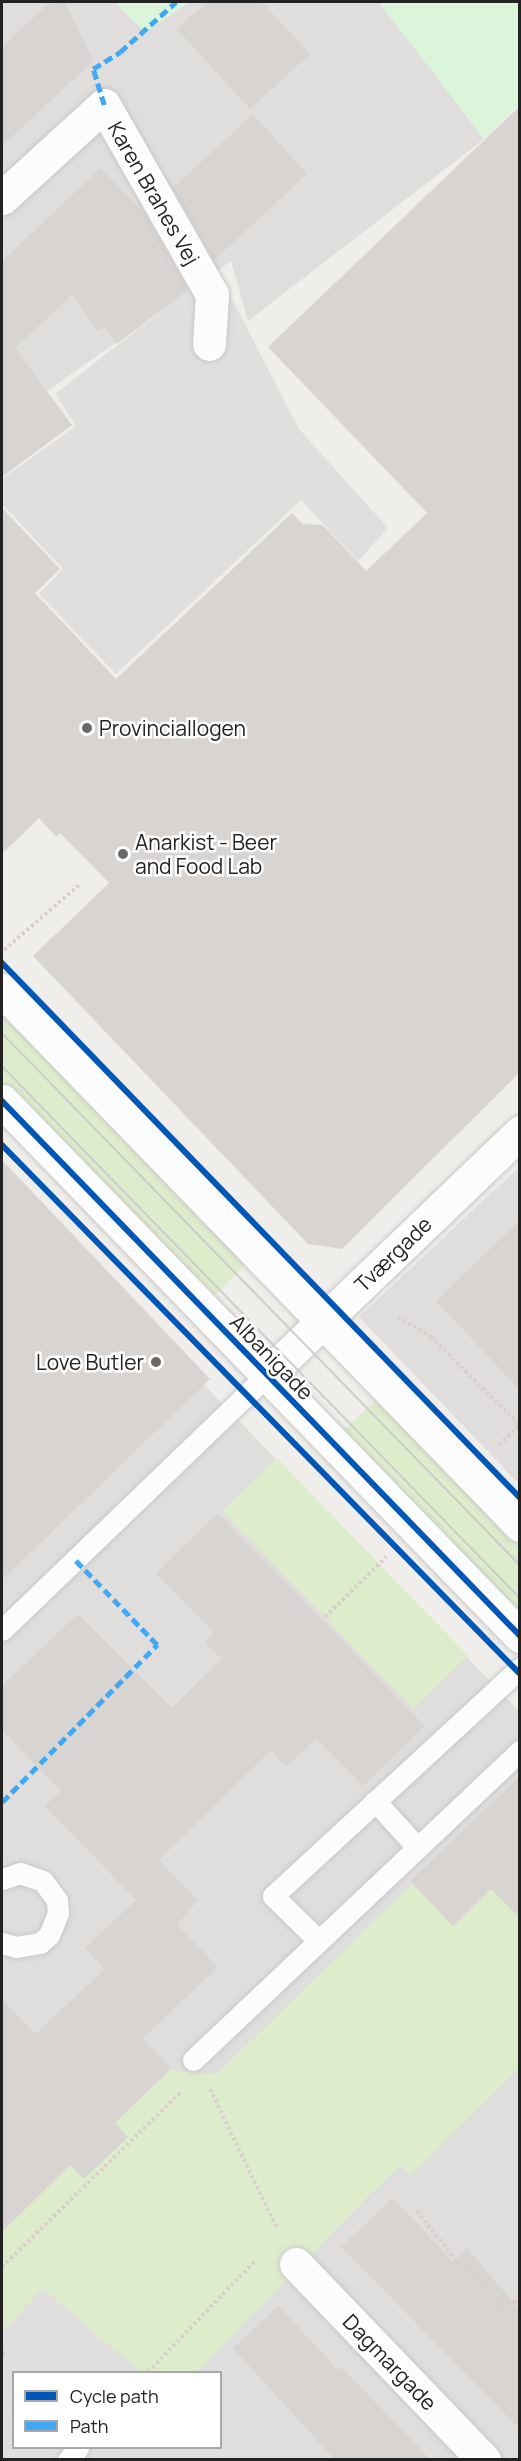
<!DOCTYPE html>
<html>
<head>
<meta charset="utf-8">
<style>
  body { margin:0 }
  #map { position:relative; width:521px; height:2461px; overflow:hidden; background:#f0eeeb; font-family:Manrope,sans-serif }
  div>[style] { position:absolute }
  .residential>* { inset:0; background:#dfdedc }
  .grass>* { inset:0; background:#ddeccb; transform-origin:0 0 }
  .park>* { inset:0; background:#daf5da }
  .parking>* { inset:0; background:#e0dfde }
  .building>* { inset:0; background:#d7d4d2 }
  .path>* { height:4px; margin-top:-2px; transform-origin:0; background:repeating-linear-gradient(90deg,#dccecd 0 3px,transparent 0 6px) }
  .roads { filter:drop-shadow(0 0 2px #c9c8c7) drop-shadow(0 0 2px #c9c8c7) }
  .lane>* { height:21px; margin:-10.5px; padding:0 10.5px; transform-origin:10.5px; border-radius:10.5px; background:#fdfcfc }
  .street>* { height:33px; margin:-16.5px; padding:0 16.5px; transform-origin:16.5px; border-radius:16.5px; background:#fdfcfc }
  .tram>* { height:1.5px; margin:-0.75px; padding:0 0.75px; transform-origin:0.75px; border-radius:0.75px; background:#ccc }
  .quiet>* { height:4.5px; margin-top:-2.25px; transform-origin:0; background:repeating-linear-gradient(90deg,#3fa9f5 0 9px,transparent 0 13.5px) }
  .cycleway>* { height:6px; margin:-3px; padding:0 3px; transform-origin:3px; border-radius:3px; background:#0057b8 }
  .dots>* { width:16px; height:16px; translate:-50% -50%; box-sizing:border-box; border:3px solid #fff; border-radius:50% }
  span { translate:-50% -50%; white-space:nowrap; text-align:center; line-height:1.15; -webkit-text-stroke:5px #fff; paint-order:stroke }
  .street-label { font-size:21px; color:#222 }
  .poi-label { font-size:21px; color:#222 }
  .left { translate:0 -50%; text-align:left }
  .right { translate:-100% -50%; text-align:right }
  .frame { position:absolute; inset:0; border:3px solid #222; pointer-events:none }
  .legend { position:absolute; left:12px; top:2371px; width:210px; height:78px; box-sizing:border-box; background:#fff; border:2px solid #a7a7a7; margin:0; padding:8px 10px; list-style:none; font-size:18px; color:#222 }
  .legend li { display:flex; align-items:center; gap:12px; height:30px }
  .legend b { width:30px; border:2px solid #a7a7a7 }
</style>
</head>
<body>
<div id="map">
  <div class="residential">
    <i style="clip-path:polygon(2px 2px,115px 2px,145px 32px,189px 2px,379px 2px,484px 139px,248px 321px,231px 261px,2px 423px)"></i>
    <i style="clip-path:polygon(519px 1167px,519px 1484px,359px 1317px)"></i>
    <i style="clip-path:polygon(evenodd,2px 1175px,519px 1711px,519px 2459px,2px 2459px,2px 1175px,14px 2372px,220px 2372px,220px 2448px,14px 2448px,14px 2372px)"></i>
  </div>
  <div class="grass">
    <i style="clip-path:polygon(2px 1010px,248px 1263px,211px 1299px,2px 1087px)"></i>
    <i style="clip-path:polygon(378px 1398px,519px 1543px,519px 1619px,339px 1435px)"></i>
    <i style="left:277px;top:1458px;width:275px;height:76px;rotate:46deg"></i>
    <i style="clip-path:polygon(519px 1780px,519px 2068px,410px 2175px,401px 2165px,369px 2195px,197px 2372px,14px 2372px,14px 2448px,128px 2448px,117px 2459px,7px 2460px,2px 2455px,2px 2227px,171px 2070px,216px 2075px)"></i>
  </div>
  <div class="park">
    <i style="clip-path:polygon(115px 2px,189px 2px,145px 32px)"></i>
    <i style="clip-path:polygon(379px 2px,519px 2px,519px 104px,484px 139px)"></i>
  </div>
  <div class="parking">
    <i style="clip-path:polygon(216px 268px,299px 429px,388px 528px,358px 561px,301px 500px,116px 674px,39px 594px,63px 569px,2px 504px,2px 479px,76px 426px,55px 394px)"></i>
    <i style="clip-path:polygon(42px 2288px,141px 2372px,14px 2372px,14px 2448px,128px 2448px,117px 2459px,7px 2460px,2px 2455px,2px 2333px)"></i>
  </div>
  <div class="building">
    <i style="clip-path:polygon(51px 2px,65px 2px,93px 61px,2px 146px,2px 46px)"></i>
    <i style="clip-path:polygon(207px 2px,262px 2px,310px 54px,250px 109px,177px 29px)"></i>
    <i style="clip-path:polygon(519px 107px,519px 1073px,342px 1249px,308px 1244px,33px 956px,109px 883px,60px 833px,56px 837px,39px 818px,2px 854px,2px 508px,60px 569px,35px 593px,116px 679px,292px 513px,303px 524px,323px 525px,366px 571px,427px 513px,268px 347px)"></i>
    <i style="clip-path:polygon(253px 114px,307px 174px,214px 260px,173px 188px)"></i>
    <i style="clip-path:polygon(101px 168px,145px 214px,186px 286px,185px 292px,117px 344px,104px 327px,98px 331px,72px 295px,15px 348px,72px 425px,2px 477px,2px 261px)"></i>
    <i style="clip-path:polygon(2px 1160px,210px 1379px,2px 1580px)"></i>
    <i style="clip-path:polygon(519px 1221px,519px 1389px,436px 1301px)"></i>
    <i style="clip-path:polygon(218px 1513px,425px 1726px,363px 1786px,317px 1739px,286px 1766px,271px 1750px,159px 1860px,198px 1900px,177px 1925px,218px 1967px,142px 2039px,171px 2068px,115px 2123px,128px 2137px,84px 2179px,70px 2165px,2px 2232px,2px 1999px,35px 2034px,105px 1969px,85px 1948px,136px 1900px,45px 1806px,61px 1791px,2px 1730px,2px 1686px,78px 1614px,172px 1708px,222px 1659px,204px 1642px,214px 1633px,156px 1573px)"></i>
    <i style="clip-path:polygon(519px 1777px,519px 1917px,491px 1889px,453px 1926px,410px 1881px)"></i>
    <i style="clip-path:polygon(393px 2198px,453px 2262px,467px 2248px,519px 2309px,519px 2428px,341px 2247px)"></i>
    <i style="clip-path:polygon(279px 2306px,338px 2370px,341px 2367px,431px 2460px,335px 2460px,233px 2348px)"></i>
  </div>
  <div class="path">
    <i style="left:4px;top:950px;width:99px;rotate:-40.9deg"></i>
    <i style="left:398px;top:1317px;width:39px;rotate:31deg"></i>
    <i style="left:431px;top:1337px;width:125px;rotate:44.7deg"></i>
    <i style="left:499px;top:1445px;width:29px;rotate:-44deg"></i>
    <i style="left:325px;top:1617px;width:86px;rotate:-44.5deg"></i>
    <i style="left:210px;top:2089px;width:154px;rotate:64.3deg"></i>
    <i style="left:417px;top:2211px;width:64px;rotate:51.3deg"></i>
    <i style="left:457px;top:2261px;width:62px;rotate:45deg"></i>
    <i style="left:501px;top:2305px;width:14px;rotate:-17deg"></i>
    <i style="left:514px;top:2301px;width:7px;rotate:34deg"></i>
    <i style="left:2px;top:2267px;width:250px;rotate:-44.4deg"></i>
    <i style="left:2px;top:2353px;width:5px;rotate:22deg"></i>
    <i style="left:148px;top:2372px;width:154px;rotate:-46.1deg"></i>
  </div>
  <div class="roads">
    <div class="lane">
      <i style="left:2px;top:1630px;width:368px;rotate:-43.9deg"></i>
      <i style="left:375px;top:1801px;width:61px;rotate:47.7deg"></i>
      <i style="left:2px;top:1879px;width:19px;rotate:-18deg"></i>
      <i style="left:20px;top:1873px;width:24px;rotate:19deg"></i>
      <i style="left:43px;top:1881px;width:24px;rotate:54deg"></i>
      <i style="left:57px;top:1900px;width:13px;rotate:86deg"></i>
      <i style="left:58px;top:1913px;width:24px;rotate:112deg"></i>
      <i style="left:49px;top:1935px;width:12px;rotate:138deg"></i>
      <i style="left:40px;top:1943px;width:24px;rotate:171deg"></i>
      <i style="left:16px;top:1947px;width:15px;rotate:-164deg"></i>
      <i style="left:318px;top:1940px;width:63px;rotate:-135.6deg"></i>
      <i style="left:273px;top:1896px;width:336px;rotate:-42.7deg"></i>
      <i style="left:193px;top:2060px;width:450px;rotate:-43.4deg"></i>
      <i style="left:68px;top:2460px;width:16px;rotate:-50deg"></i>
    </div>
    <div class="street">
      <i style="left:2px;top:198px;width:138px;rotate:-42.4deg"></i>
      <i style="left:104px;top:105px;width:218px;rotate:60.3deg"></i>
      <i style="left:212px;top:294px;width:50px;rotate:93.4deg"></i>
      <i style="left:2px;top:990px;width:745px;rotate:45.92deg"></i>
      <i style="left:2px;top:1101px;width:745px;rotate:45.92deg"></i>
      <i style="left:267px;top:1375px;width:351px;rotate:-43.8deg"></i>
      <i style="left:296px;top:2264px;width:272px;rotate:46.2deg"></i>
    </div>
  </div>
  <div class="tram">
    <i style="left:2px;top:1033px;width:743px;rotate:45.76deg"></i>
    <i style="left:2px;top:1066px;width:743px;rotate:45.76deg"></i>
  </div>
  <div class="quiet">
    <i style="left:104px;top:105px;width:38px;rotate:-107deg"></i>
    <i style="left:93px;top:69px;width:32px;rotate:-32deg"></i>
    <i style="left:120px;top:52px;width:75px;rotate:-41.8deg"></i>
    <i style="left:2px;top:1802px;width:221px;rotate:-45.4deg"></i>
    <i style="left:157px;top:1645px;width:117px;rotate:-134deg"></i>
  </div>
  <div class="cycleway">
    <i style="left:2px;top:963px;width:745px;rotate:45.92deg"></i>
    <i style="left:2px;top:1101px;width:745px;rotate:45.92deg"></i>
    <i style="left:2px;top:1145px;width:740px;rotate:45.6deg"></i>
  </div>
  <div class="dots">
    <i style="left:87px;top:728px;background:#6a6968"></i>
    <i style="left:123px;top:854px;background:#6a6968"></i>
    <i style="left:156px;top:1362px;background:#6a6968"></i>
  </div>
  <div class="street-label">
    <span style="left:154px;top:193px;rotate:60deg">Karen Brahes Vej</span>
    <span style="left:393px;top:1254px;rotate:-44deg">Tværgade</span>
    <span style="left:272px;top:1357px;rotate:46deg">Albanigade</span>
    <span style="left:390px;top:2362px;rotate:46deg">Dagmargade</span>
  </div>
  <div class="poi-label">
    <span class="left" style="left:99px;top:728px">Provinciallogen</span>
    <span class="left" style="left:135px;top:854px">Anarkist - Beer<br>and Food Lab</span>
    <span class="right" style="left:144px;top:1362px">Love Butler</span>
  </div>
  <div class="frame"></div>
  <ul class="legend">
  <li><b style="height:8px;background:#0057b8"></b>Cycle path</li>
  <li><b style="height:8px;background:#3fa9f5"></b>Path</li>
  </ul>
</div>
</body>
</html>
